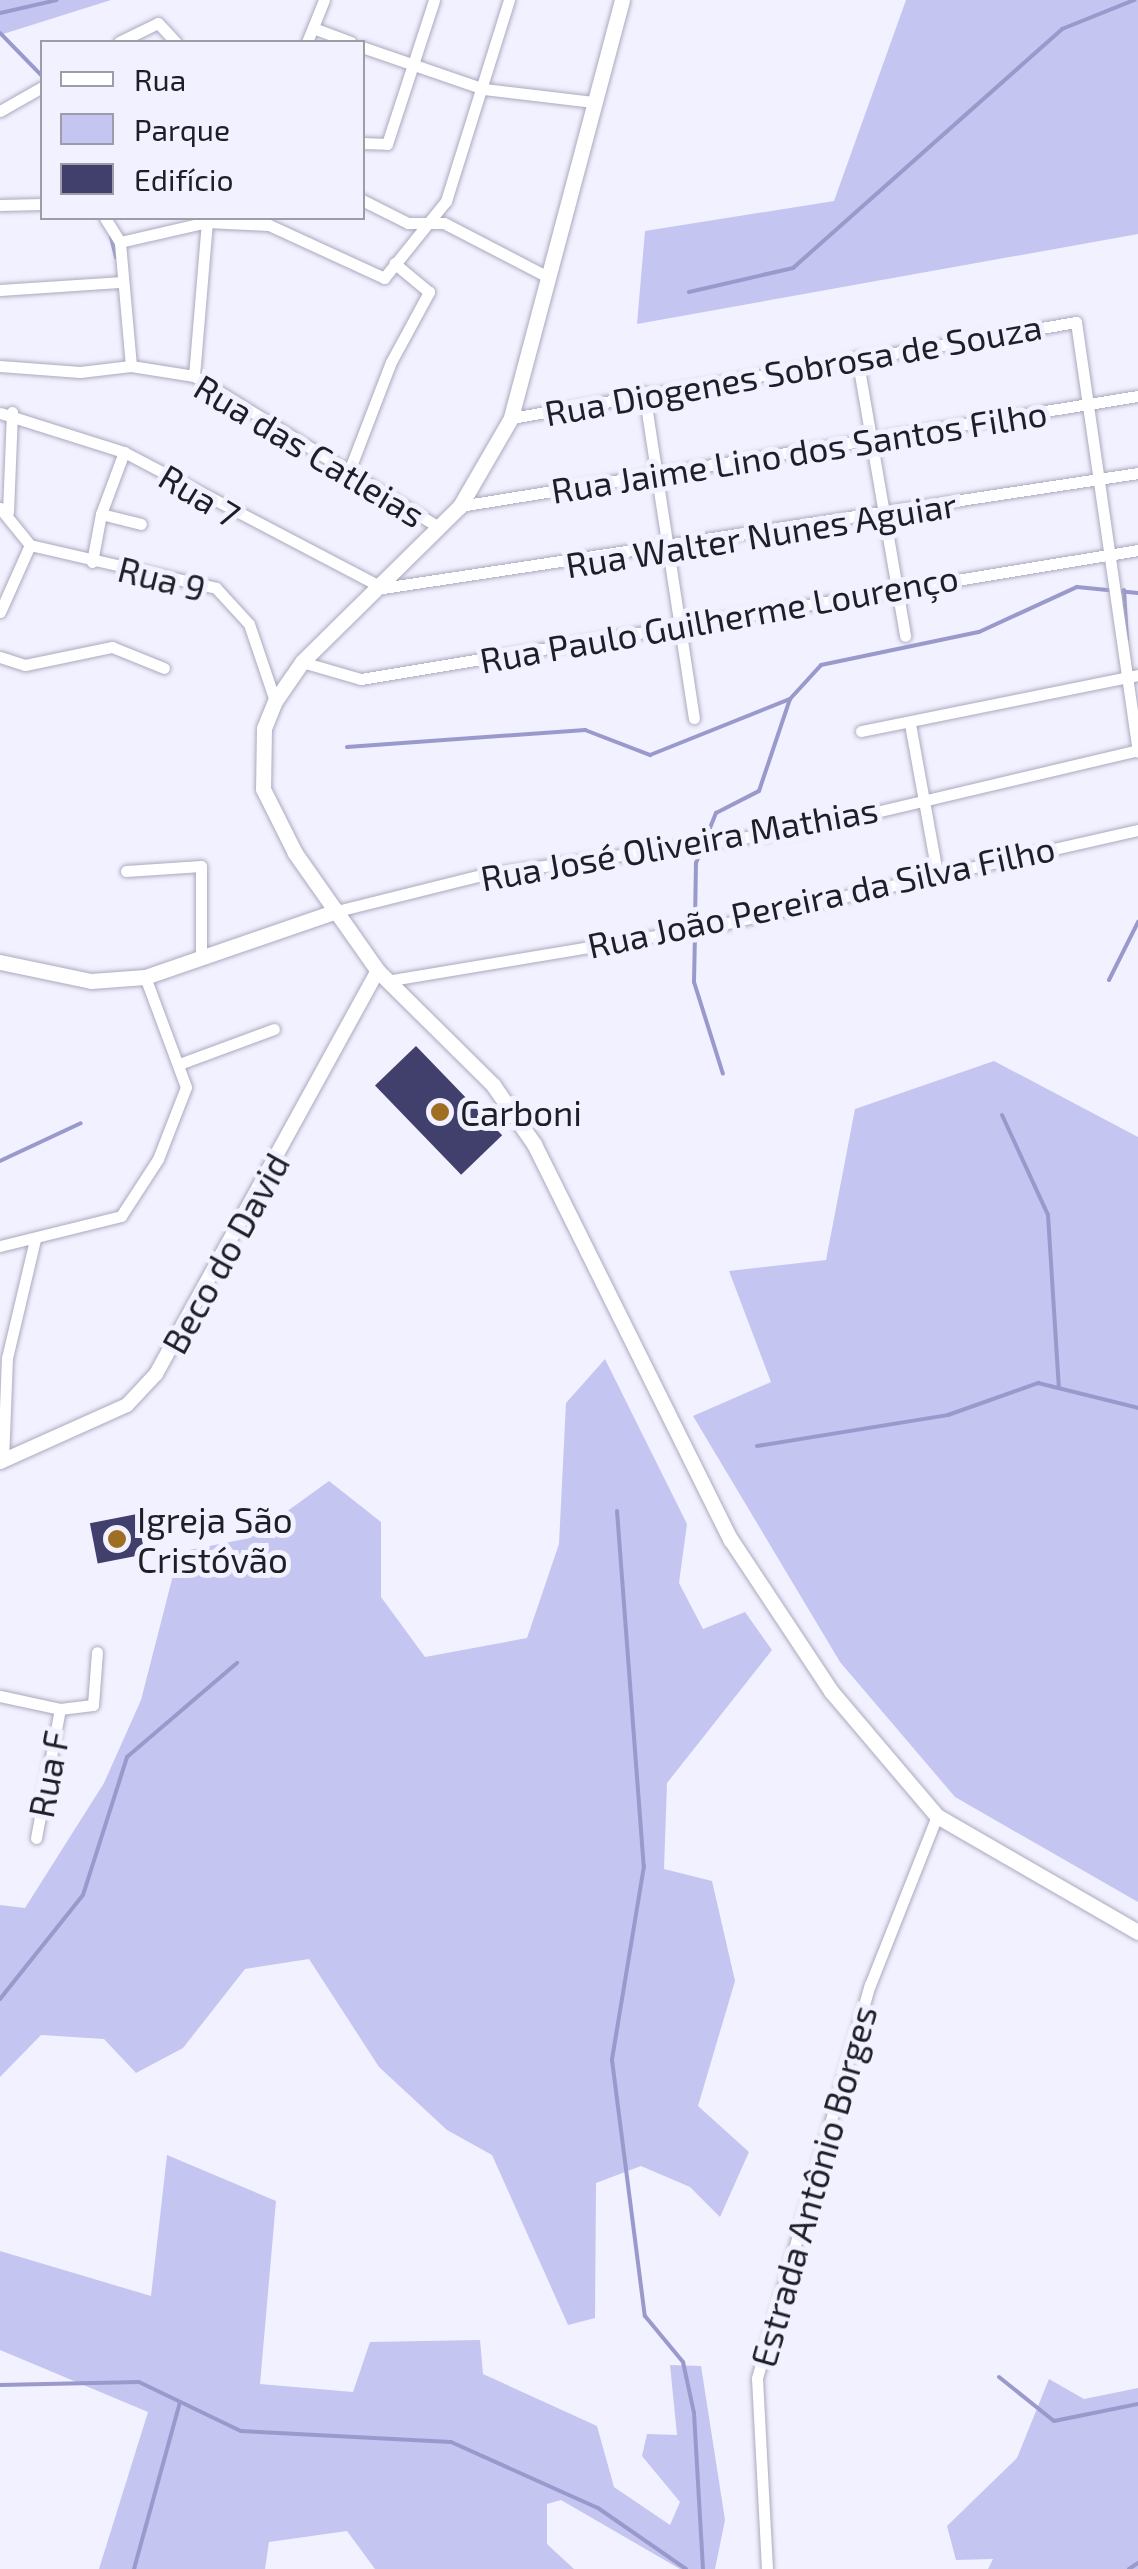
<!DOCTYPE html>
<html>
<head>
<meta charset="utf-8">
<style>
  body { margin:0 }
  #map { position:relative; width:1138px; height:2569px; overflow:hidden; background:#f1f1ff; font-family:"Exo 2",sans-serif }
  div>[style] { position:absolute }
  .green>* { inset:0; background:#c5c5f2 }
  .stream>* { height:4px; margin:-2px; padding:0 2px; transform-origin:2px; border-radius:2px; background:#99c }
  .building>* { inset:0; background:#413f6b; transform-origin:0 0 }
  .roads { filter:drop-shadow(0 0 2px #aaaabf) drop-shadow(0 0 2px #aaaabf) }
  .minor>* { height:11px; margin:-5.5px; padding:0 5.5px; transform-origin:5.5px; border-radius:5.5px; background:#fff }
  .tertiary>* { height:14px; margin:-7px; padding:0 7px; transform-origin:7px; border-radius:7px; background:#fff }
  .secondary>* { height:15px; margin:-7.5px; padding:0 7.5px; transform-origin:7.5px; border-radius:7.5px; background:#fff }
  .dots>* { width:28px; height:28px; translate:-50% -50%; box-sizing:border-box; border:5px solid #f1f1ff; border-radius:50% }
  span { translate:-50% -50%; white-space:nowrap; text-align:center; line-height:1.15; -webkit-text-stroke:10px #f1f1ff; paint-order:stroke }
  .street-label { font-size:35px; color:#1e1e26 }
  .poi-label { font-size:35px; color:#1e1e26 }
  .left { translate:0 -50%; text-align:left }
  .legend { position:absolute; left:40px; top:40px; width:325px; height:180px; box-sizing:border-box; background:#f1f1ff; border:2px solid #9d9da8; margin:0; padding:12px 18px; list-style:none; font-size:30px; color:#1e1e26 }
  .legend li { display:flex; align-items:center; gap:20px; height:50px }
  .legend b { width:50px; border:2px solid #9d9da8 }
</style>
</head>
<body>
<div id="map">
  <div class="green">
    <i style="clip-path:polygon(0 0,111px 0,0 35px)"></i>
    <i style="clip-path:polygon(906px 0,1138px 0,1138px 234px,637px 324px,645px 231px,834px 201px)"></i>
    <i style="clip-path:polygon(994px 1061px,1138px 1137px,1138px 1902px,955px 1797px,840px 1662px,693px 1416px,771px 1382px,729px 1271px,826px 1260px,855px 1109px)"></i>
    <i style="clip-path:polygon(605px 1359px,687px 1524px,679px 1583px,703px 1629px,745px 1612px,772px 1650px,667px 1783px,664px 1869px,712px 1881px,735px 1981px,698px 2106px,749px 2152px,720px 2217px,690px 2187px,641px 2166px,596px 2183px,595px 2318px,568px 2325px,492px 2155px,447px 2130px,379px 2067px,309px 1959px,245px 1969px,183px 2048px,136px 2073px,104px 2039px,41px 2035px,0 2077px,0 1905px,25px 1908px,104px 1783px,141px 1700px,179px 1552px,250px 1538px,329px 1481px,381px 1522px,381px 1597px,425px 1657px,527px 1638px,559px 1544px,566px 1403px)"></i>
    <i style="clip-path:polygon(167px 2155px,276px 2201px,260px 2384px,353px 2392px,370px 2342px,480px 2340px,483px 2374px,597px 2426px,614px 2487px,670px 2525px,680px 2502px,642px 2456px,647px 2434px,677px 2435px,670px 2365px,701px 2366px,725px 2520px,715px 2569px,680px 2569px,561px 2500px,547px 2504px,547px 2544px,574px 2569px,375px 2569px,347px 2531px,269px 2542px,265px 2569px,99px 2569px,148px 2412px,0 2350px,0 2251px,151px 2296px)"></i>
    <i style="clip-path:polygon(1049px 2379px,1084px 2399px,1138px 2388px,1138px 2569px,988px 2569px,993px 2559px,956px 2560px,947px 2526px,1017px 2458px)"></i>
  </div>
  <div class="stream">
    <i style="left:0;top:13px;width:58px;rotate:-12.8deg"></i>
    <i style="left:0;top:33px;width:60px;rotate:45.7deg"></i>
    <i style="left:111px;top:237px;width:21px;rotate:76deg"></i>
    <i style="left:689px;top:292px;width:107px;rotate:-13deg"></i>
    <i style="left:793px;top:268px;width:360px;rotate:-41.6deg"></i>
    <i style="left:1062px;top:29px;width:78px;rotate:-21.9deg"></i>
    <i style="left:1124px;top:590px;width:50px;rotate:86.6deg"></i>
    <i style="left:347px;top:747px;width:239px;rotate:-4.1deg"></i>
    <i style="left:585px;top:730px;width:70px;rotate:21deg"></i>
    <i style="left:650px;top:755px;width:151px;rotate:-21.8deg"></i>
    <i style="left:790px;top:699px;width:46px;rotate:-47.6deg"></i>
    <i style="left:821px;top:665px;width:161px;rotate:-11.8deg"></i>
    <i style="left:979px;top:632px;width:108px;rotate:-24.7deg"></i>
    <i style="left:1077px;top:587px;width:61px;rotate:5.6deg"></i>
    <i style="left:695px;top:924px;width:61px;rotate:-89.1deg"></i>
    <i style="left:696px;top:863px;width:54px;rotate:-68.2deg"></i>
    <i style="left:716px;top:813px;width:48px;rotate:-27.1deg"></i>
    <i style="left:759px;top:791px;width:97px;rotate:-71.4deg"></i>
    <i style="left:695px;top:934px;width:48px;rotate:91.2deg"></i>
    <i style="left:694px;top:982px;width:96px;rotate:72.5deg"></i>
    <i style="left:1109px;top:980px;width:65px;rotate:-63.4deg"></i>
    <i style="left:1002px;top:1115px;width:110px;rotate:65.3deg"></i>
    <i style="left:1048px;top:1215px;width:173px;rotate:86.4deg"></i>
    <i style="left:0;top:1161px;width:89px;rotate:-25.1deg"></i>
    <i style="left:757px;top:1446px;width:193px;rotate:-9.2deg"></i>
    <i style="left:948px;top:1415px;width:96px;rotate:-19.6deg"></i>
    <i style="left:1038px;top:1383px;width:103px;rotate:14deg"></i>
    <i style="left:617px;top:1511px;width:356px;rotate:85.7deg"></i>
    <i style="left:644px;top:1866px;width:197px;rotate:99.4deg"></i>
    <i style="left:612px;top:2060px;width:258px;rotate:82.7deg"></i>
    <i style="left:645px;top:2316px;width:60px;rotate:50.4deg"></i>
    <i style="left:683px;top:2362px;width:52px;rotate:77.8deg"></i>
    <i style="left:694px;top:2413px;width:156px;rotate:86.7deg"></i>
    <i style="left:0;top:1999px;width:133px;rotate:-51.4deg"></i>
    <i style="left:83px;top:1895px;width:145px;rotate:-72.3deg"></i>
    <i style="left:127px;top:1757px;width:145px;rotate:-40.5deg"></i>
    <i style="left:999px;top:2377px;width:70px;rotate:38.7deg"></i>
    <i style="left:1054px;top:2421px;width:86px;rotate:-11.4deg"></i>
    <i style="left:0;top:2385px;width:139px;rotate:-1.2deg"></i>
    <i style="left:139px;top:2382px;width:113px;rotate:25.7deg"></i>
    <i style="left:241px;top:2431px;width:210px;rotate:3deg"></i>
    <i style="left:451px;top:2442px;width:161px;rotate:24.2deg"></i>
    <i style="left:598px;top:2508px;width:107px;rotate:34.7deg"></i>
    <i style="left:134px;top:2569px;width:173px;rotate:-74.6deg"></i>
    <i style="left:1129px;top:2569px;width:11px;rotate:-34deg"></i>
  </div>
  <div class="building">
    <i style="left:416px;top:1046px;width:124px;height:57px;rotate:46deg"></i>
    <i style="left:137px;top:1514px;width:41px;height:48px;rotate:79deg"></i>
  </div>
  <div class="roads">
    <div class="minor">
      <i style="left:313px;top:28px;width:40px;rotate:20.2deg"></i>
      <i style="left:119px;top:42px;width:43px;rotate:-26deg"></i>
      <i style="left:158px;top:23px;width:26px;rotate:47deg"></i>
      <i style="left:307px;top:42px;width:45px;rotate:-68deg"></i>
      <i style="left:362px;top:47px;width:129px;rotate:19deg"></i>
      <i style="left:484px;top:89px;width:110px;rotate:6.8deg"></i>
      <i style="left:0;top:111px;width:48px;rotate:-29.7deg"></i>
      <i style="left:362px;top:143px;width:25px;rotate:2deg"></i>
      <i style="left:387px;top:144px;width:151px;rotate:-71.9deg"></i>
      <i style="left:362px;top:200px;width:51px;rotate:26.6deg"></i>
      <i style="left:408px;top:223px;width:36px"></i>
      <i style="left:444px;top:223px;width:119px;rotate:27.4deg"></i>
      <i style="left:0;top:205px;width:42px;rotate:-1.4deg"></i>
      <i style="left:105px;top:218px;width:28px;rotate:58deg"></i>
      <i style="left:0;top:290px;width:119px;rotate:-3.8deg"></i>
      <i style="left:857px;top:357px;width:283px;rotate:80.2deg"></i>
      <i style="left:0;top:366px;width:80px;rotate:4.3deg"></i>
      <i style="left:80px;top:372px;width:51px;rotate:-6.7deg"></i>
      <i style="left:131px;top:366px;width:64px;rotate:9deg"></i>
      <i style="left:194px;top:376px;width:289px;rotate:31.7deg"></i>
      <i style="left:131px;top:366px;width:124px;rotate:-95.1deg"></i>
      <i style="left:120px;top:242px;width:89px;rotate:-12.9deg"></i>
      <i style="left:207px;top:222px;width:62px;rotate:2.8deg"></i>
      <i style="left:269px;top:225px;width:127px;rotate:24.7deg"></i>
      <i style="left:384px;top:278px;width:99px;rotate:-51.2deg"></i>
      <i style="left:446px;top:201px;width:211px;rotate:-72.6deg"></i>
      <i style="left:194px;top:376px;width:155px;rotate:-85.2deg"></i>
      <i style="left:644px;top:392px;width:330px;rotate:81.3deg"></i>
      <i style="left:0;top:413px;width:130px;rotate:17.5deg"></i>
      <i style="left:124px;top:452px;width:293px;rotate:27.7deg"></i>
      <i style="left:383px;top:588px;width:764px;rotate:-8.66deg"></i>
      <i style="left:511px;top:418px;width:573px;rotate:-9.64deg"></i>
      <i style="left:1076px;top:322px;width:434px;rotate:81.8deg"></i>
      <i style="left:124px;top:452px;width:66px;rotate:110.4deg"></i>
      <i style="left:101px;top:514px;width:41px;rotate:14deg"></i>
      <i style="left:351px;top:466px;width:111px;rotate:-69deg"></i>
      <i style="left:391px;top:362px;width:80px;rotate:-61.5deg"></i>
      <i style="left:429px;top:292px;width:45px;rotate:-140.4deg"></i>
      <i style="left:460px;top:506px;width:687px;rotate:-9.22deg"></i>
      <i style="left:0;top:508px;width:48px;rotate:51deg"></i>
      <i style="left:30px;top:545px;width:191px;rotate:13deg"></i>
      <i style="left:216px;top:588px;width:49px;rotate:47.5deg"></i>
      <i style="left:249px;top:624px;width:81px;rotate:71.3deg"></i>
      <i style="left:8px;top:512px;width:100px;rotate:-87.7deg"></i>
      <i style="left:92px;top:562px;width:49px;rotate:-79.4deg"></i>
      <i style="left:0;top:612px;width:73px;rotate:-65.9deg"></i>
      <i style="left:0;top:657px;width:26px;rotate:18deg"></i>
      <i style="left:25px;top:665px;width:89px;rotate:-11.7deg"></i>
      <i style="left:112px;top:647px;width:56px;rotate:22deg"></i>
      <i style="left:302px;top:662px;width:61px;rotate:16.1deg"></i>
      <i style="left:361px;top:679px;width:788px;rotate:-9.43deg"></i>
      <i style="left:910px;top:724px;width:151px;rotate:79.7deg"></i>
      <i style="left:861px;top:731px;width:283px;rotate:-11.4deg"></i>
      <i style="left:126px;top:871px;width:75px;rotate:-3.8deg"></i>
      <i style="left:201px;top:866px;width:93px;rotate:90deg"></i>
      <i style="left:337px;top:911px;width:148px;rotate:-14deg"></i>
      <i style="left:481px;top:875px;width:326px;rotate:-8.1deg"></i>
      <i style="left:804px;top:829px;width:343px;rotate:-13.3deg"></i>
      <i style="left:386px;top:981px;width:338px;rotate:-9.5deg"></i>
      <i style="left:719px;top:925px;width:430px;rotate:-12.8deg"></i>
      <i style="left:182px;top:1063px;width:98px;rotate:-20.3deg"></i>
      <i style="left:0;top:1246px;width:125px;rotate:-13.9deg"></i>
      <i style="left:121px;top:1216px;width:68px;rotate:-57deg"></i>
      <i style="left:158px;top:1159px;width:77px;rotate:-68.7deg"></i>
      <i style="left:186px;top:1087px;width:117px;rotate:-110.4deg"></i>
      <i style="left:3px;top:1461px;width:103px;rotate:-87.8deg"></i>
      <i style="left:7px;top:1358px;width:121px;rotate:-76.7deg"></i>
      <i style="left:0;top:1696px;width:61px;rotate:12.2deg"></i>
      <i style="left:60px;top:1709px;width:33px;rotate:-7deg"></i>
      <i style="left:93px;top:1705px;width:53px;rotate:-85.7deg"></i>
      <i style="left:36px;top:1838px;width:131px;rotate:-79.5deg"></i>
      <i style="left:767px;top:2569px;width:191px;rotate:-93deg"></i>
      <i style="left:757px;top:2378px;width:409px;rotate:-74deg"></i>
      <i style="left:870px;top:1985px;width:182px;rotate:-68.4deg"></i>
    </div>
    <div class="tertiary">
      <i style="left:0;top:1462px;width:139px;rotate:-24.2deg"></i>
      <i style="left:127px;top:1405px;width:42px;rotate:-46.9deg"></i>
      <i style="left:156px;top:1374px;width:460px;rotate:-61.2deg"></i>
    </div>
    <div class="secondary">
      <i style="left:622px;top:0;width:432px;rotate:104.9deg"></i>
      <i style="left:511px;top:418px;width:102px;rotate:120.1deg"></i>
      <i style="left:460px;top:506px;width:222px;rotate:135.4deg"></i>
      <i style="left:302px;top:662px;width:47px;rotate:124.7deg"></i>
      <i style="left:275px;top:701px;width:29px;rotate:112deg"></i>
      <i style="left:264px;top:728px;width:61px;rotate:90.9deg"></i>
      <i style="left:263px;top:789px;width:72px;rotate:63.4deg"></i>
      <i style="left:295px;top:853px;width:144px;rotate:54.9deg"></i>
      <i style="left:378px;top:971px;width:162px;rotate:44.7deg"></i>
      <i style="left:493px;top:1085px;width:72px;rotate:55.2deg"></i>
      <i style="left:534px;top:1144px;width:442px;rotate:63.6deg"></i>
      <i style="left:731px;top:1540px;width:181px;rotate:56.5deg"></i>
      <i style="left:831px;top:1691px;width:164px;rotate:49.7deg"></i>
      <i style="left:937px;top:1816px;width:232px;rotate:30deg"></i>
      <i style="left:0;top:962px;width:93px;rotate:11.8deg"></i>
      <i style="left:91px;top:981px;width:54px;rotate:-4.2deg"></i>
      <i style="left:145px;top:977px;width:203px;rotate:-19deg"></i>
    </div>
  </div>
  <div class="dots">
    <i style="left:440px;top:1112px;background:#9e6f22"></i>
    <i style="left:117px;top:1539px;background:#9e6f22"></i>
  </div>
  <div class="street-label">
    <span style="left:793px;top:369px;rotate:-10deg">Rua Diogenes Sobrosa de Souza</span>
    <span style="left:310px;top:450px;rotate:31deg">Rua das Catleias</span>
    <span style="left:799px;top:451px;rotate:-9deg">Rua Jaime Lino dos Santos Filho</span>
    <span style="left:200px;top:495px;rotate:31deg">Rua 7</span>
    <span style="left:761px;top:534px;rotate:-9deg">Rua Walter Nunes Aguiar</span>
    <span style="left:162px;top:578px;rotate:14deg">Rua 9</span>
    <span style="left:719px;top:618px;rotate:-10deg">Rua Paulo Guilherme Lourenço</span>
    <span style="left:679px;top:843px;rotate:-10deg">Rua José Oliveira Mathias</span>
    <span style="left:821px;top:896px;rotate:-12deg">Rua João Pereira da Silva Filho</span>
    <span style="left:225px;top:1253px;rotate:-61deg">Beco do David</span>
    <span style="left:48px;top:1774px;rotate:-79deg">Rua F</span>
    <span style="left:813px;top:2186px;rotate:-74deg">Estrada Antônio Borges</span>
  </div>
  <div class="poi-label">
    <span class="left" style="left:460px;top:1112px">Carboni</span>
    <span class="left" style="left:137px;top:1539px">Igreja São<br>Cristóvão</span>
  </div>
  <ul class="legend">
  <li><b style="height:12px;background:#fff"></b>Rua</li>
  <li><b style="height:28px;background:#c5c5f2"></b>Parque</li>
  <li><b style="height:28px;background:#413f6b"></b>Edifício</li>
  </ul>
</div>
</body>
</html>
